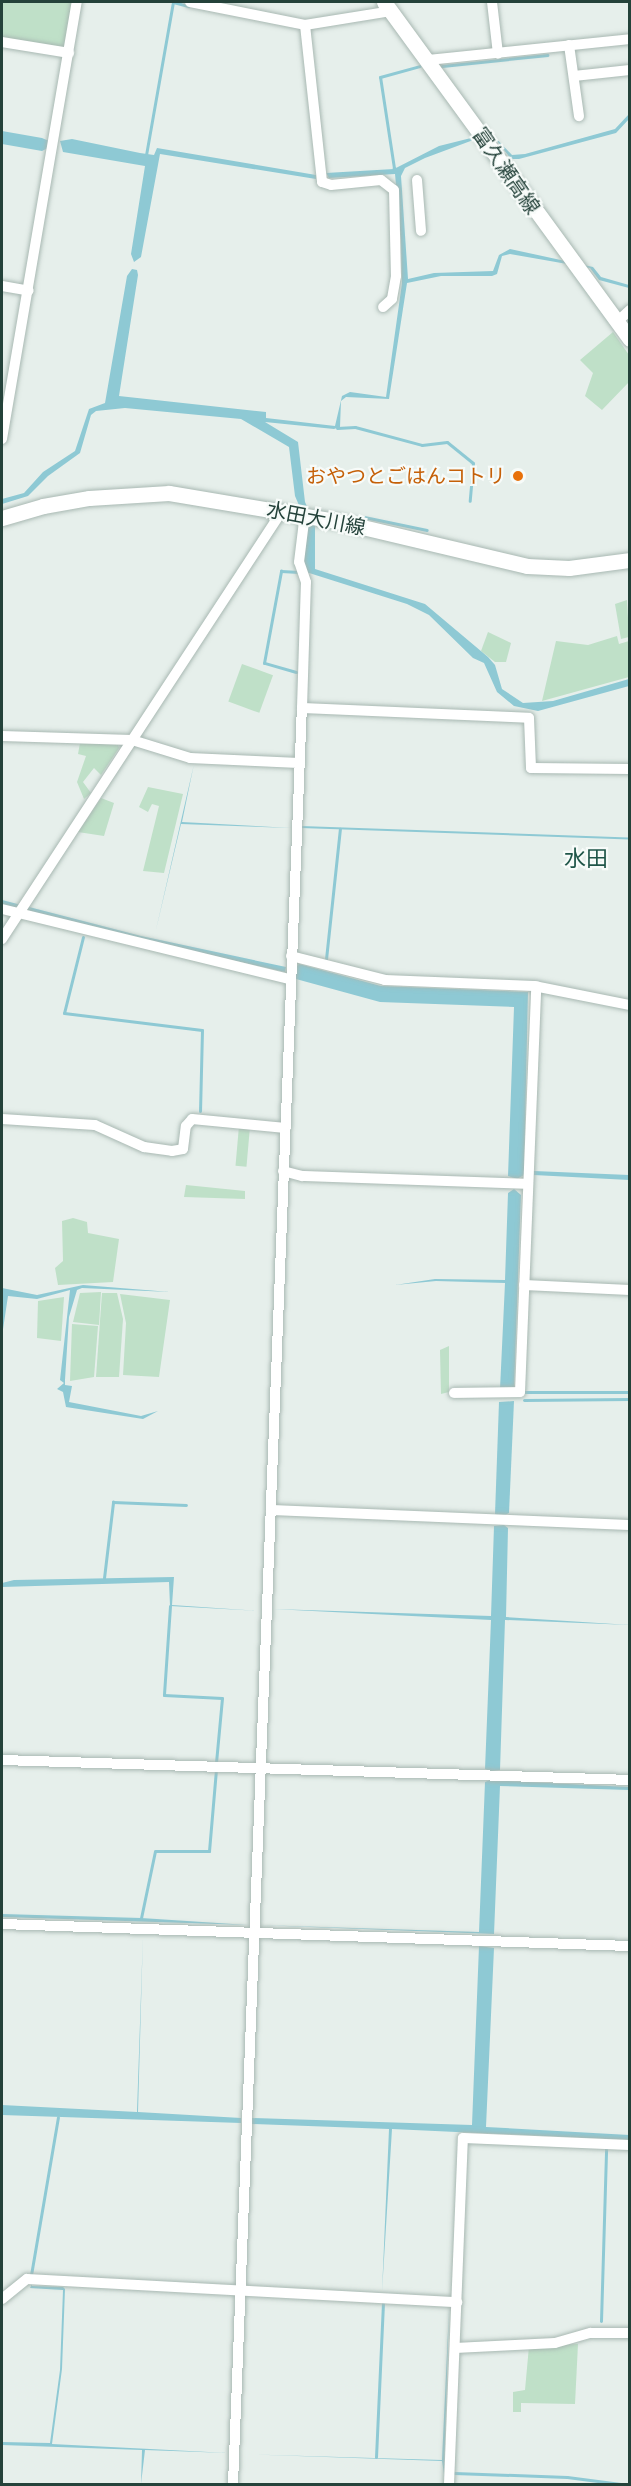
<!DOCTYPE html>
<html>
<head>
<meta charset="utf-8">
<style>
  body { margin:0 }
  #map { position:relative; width:631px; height:2486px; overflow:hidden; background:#e6efeb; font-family:"DM Sans","Noto Sans JP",sans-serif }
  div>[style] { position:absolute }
  .green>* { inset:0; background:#bfe0c8; transform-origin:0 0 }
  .water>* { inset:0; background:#8ec9d4; transform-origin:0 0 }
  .stream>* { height:3px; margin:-1.5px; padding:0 1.5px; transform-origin:1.5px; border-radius:1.5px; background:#8ec9d4 }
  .roads { filter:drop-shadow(0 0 2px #a8b8b2) drop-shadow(0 0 2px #a8b8b2) }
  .minor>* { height:10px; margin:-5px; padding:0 5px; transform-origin:5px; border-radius:5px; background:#fff }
  .secondary>* { height:15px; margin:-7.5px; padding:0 7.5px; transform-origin:7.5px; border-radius:7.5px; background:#fff }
  .dots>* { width:16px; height:16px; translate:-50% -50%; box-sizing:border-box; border:3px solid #f7fbf9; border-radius:50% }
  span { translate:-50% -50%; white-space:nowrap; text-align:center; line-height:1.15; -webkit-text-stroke:4.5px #f7fbf9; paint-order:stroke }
  .street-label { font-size:20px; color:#24423a }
  .food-label { font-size:20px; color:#c56008 }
  .right { translate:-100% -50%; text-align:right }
  .quarter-label { font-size:22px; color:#1f5548 }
  .frame { position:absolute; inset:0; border:3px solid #24423a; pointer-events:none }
</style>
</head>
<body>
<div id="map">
  <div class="green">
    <i style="clip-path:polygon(2px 2px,73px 2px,65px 49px,2px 38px)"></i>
    <i style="clip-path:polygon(613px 332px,629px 355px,629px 382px,602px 410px,585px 396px,593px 373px,580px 360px)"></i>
    <i style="clip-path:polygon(627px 600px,629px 637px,621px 639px,615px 604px)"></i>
    <i style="clip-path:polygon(488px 632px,511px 643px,506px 662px,495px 662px,481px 651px)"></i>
    <i style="clip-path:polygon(617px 636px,619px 644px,629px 641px,629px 677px,542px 701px,556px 641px,588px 645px)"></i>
    <i style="left:242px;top:664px;width:33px;height:40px;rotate:20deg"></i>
    <i style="clip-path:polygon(80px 743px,118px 745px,119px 748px,101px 775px,94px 768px,83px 782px,91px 793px,84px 799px,77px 782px,86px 756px,78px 754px)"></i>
    <i style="clip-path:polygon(148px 787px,183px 794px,164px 873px,143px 871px,159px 806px,152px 804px,148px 812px,139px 807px)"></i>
    <i style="clip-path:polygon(101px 798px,114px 803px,104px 836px,78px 832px)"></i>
    <i style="left:239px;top:1126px;width:11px;height:40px;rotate:5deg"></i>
    <i style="clip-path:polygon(186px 1185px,245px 1191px,245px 1199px,184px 1197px)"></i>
    <i style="clip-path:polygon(73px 1218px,87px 1222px,88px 1233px,119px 1239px,113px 1282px,58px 1285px,55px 1268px,63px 1261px,62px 1221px)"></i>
    <i style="clip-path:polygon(101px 1292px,99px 1325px,73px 1322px,80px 1293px)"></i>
    <i style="clip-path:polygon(102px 1293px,117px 1293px,123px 1319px,119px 1377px,96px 1377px)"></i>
    <i style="clip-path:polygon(120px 1294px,170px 1300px,159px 1377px,123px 1375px,126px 1323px)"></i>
    <i style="clip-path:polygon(64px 1297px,61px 1341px,37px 1338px,38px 1301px)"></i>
    <i style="clip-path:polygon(72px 1324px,98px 1326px,94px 1377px,70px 1381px)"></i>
    <i style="clip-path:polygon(449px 1346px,449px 1392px,441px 1394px,440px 1350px)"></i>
    <i style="clip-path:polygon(578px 2344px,575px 2404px,521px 2403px,521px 2412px,513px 2412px,513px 2392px,525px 2390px,529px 2346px)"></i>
  </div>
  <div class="water">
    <i style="clip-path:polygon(629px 114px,629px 119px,616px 133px,519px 159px,511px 159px,494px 137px,476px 139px,425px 158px,405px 168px,401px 176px,408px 279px,434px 273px,493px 271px,499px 255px,510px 249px,593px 267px,601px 277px,629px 285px,629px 288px,599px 280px,590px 268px,510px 254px,502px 256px,497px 274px,492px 276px,441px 276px,407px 283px,389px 399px,346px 397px,341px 401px,340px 427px,334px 429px,265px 422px,298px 442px,305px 502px,315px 524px,315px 569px,425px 604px,488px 657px,495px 665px,502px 689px,523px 703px,553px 701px,629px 679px,629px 686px,538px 711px,514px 706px,497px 692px,484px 663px,473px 658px,429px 615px,407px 604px,306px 572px,301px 560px,307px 524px,295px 496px,289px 447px,241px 419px,125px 408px,96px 411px,91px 415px,80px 453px,48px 476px,28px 496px,2px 504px,2px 499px,24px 493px,43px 472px,75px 451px,89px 409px,105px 403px,127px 276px,132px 269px,137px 270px,138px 275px,119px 396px,266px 412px,266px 418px,335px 426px,342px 396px,350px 392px,386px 397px,402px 283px,401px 240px,395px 174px,329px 178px,326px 173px,394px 169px,439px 146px,491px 133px,512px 155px,525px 154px,615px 129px)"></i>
    <i style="clip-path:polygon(2px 131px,42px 138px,49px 141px,48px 148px,42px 151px,2px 144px)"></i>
    <i style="clip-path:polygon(72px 139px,140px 153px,154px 155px,157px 148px,316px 175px,316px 179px,160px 154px,141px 257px,134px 262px,131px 254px,145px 166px,63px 152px,60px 141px)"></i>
    <i style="clip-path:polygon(194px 764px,182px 822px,292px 828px,181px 824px,155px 934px)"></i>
    <i style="left:301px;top:826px;width:328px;height:2px;rotate:2deg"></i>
    <i style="clip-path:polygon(2px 900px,141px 936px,286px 967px,285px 972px,146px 941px,2px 905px)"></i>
    <i style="clip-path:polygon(299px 964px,381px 986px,528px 992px,524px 1175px,517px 1179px,508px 1176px,514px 1007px,380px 1002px,296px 979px,295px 968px)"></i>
    <i style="clip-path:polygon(534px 1171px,629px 1175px,629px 1180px,534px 1175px)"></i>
    <i style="clip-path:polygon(514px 1189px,521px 1195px,514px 1389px,500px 1389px,505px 1283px,436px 1281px,395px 1285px,435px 1279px,505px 1280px,508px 1193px)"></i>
    <i style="clip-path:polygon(83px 1285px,170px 1292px,82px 1288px,77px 1290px,69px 1317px,65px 1380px,65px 1385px,72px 1386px,69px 1402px,141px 1416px,158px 1411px,143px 1419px,66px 1407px,63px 1392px,57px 1389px,64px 1383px,60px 1380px,70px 1290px,37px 1299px,8px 1296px,2px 1336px,2px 1288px,37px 1295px)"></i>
    <i style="clip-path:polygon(514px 1401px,509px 1513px,501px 1517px,495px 1514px,499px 1402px)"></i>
    <i style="clip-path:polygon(504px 1525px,508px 1528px,506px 1617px,630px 1625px,505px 1620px,500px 1770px,490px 1771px,485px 1769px,491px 1620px,273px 1609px,491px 1616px,494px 1526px)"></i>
    <i style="clip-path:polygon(174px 1577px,172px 1605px,261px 1611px,170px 1606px,169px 1582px,2px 1587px,2px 1583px,14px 1580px)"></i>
    <i style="clip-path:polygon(490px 1780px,629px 1787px,629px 1790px,500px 1786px,494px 1934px,258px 1925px,479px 1932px,485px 1782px)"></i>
    <i style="clip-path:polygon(2px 1914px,141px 1918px,248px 1925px,2px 1917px)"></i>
    <i style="clip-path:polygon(143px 1934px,138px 2112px,241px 2118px,241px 2123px,2px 2115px,2px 2105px,137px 2112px)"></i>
    <i style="clip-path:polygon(479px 1946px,494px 1948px,486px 2127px,629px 2135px,630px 2140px,392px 2129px,382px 2292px,389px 2129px,252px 2124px,252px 2118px,472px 2125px)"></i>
    <i style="clip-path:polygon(32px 2284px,32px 2286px,63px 2287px,65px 2289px,62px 2369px,52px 2444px,228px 2453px,145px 2450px,141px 2484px,142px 2450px,2px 2445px,2px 2442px,50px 2443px,60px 2370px,63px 2290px,30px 2288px)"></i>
    <i style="clip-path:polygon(449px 2310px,444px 2474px,442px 2461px,239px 2454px,442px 2460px)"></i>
  </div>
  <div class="stream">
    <i style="left:442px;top:66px;width:106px;rotate:-6deg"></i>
    <i style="left:146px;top:155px;width:155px;rotate:-80deg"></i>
    <i style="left:173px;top:2px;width:16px;rotate:15deg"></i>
    <i style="left:397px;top:170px;width:4px;rotate:-146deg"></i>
    <i style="left:394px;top:168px;width:92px;rotate:-98.7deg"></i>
    <i style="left:380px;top:77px;width:41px;rotate:-15.4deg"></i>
    <i style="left:337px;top:428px;width:18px;rotate:-3deg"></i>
    <i style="left:355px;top:427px;width:69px;rotate:15deg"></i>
    <i style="left:422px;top:445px;width:25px;rotate:-7deg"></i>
    <i style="left:447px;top:442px;width:33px;rotate:39deg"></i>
    <i style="left:473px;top:463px;width:38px;rotate:95deg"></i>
    <i style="left:364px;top:517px;width:64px;rotate:11.7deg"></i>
    <i style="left:296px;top:672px;width:33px;rotate:-164deg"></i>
    <i style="left:264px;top:663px;width:94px;rotate:-79.5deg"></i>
    <i style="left:281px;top:571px;width:18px;rotate:3deg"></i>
    <i style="left:83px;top:937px;width:78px;rotate:104deg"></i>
    <i style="left:64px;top:1013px;width:139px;rotate:7deg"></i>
    <i style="left:202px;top:1030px;width:81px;rotate:91.4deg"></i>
    <i style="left:326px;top:959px;width:131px;rotate:-83.9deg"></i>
    <i style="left:523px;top:1392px;width:107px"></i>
    <i style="left:524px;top:1400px;width:106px;rotate:-0.5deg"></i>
    <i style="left:104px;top:1578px;width:77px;rotate:-83.2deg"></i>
    <i style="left:113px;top:1502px;width:73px;rotate:2.4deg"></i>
    <i style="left:170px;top:1606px;width:89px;rotate:93.9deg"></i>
    <i style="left:164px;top:1695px;width:58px;rotate:3deg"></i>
    <i style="left:222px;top:1698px;width:65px;rotate:95.3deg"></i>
    <i style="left:141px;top:1918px;width:68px;rotate:-78.2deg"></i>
    <i style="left:155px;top:1851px;width:54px"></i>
    <i style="left:209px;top:1851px;width:81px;rotate:-85.1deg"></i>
    <i style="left:31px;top:2275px;width:160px;rotate:-80.3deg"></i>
    <i style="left:601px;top:2321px;width:173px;rotate:-88.3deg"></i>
    <i style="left:376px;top:2457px;width:154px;rotate:-87.4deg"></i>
    <i style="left:454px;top:2473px;width:113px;rotate:2deg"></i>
    <i style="left:567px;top:2477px;width:54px;rotate:7.4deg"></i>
  </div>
  <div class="roads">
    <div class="minor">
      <i style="left:190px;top:2px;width:117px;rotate:11.3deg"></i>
      <i style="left:305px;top:25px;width:87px;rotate:-9.2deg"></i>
      <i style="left:492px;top:2px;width:52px;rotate:83.4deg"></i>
      <i style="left:305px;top:25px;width:158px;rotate:83.8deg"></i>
      <i style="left:322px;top:182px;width:9px;rotate:18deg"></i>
      <i style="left:331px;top:185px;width:50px;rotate:-5.7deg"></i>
      <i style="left:381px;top:180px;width:16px;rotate:38deg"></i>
      <i style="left:394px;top:190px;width:86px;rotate:88.7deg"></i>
      <i style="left:396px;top:276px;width:23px;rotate:100deg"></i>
      <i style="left:392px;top:299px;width:12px;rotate:138deg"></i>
      <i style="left:2px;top:42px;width:68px;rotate:9.3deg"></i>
      <i style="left:569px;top:45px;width:72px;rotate:82deg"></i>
      <i style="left:428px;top:60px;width:203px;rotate:-5.9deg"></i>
      <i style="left:574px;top:76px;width:56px;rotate:-6.1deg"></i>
      <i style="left:417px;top:180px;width:51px;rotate:85.5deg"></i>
      <i style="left:2px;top:286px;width:27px;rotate:10deg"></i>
      <i style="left:617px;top:322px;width:18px;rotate:-43deg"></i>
      <i style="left:2px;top:439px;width:443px;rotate:-80.3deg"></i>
      <i style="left:302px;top:708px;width:227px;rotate:2.5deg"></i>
      <i style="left:529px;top:718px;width:50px;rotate:87.7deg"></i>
      <i style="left:531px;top:768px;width:99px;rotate:0.6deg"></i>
      <i style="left:2px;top:736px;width:130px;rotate:1.8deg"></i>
      <i style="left:132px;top:740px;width:61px;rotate:17.2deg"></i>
      <i style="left:190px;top:758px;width:109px;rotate:2.6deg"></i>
      <i style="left:2px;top:909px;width:296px;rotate:13.7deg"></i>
      <i style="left:2px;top:939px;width:511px;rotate:-56.81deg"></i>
      <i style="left:291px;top:956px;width:97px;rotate:14.3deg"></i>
      <i style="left:385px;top:980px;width:149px;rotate:2.3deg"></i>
      <i style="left:534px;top:986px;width:98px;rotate:11.2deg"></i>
      <i style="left:2px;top:1119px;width:93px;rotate:3.7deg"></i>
      <i style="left:95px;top:1125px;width:54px;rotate:24.2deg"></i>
      <i style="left:144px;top:1147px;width:28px;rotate:8deg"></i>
      <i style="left:172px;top:1151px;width:11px;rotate:-10deg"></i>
      <i style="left:183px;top:1149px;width:23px;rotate:-83deg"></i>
      <i style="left:186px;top:1126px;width:9px;rotate:-49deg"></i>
      <i style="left:192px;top:1119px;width:94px;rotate:5.5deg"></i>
      <i style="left:283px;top:1171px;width:20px;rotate:15deg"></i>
      <i style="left:302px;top:1176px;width:225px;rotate:2deg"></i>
      <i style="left:524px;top:1285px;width:106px;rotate:2.7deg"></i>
      <i style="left:454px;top:1393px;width:66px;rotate:-0.9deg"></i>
      <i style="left:520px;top:1392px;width:406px;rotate:-87.7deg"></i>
      <i style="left:271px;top:1510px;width:359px;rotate:2.4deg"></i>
      <i style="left:2px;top:1760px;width:628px;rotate:1.82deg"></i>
      <i style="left:2px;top:1924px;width:628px;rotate:2.01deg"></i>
      <i style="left:2px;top:2299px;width:32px;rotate:-39deg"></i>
      <i style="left:27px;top:2279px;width:431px;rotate:3.1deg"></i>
      <i style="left:455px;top:2348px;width:100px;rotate:-2.9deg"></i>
      <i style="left:555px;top:2343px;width:37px;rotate:-16deg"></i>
      <i style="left:591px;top:2333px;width:39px"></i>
      <i style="left:233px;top:2484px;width:1777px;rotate:-87.78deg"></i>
      <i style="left:302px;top:708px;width:126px;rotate:-88.2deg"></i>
      <i style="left:306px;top:582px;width:21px;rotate:-109deg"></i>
      <i style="left:299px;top:562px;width:39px;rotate:-83deg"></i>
      <i style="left:449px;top:2484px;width:346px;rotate:-87.7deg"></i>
      <i style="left:463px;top:2138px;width:167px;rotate:2.4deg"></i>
    </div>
    <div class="secondary">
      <i style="left:384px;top:2px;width:417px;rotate:53.9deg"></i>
      <i style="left:2px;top:518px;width:43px;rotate:-16.3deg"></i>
      <i style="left:43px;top:506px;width:47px;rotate:-9.9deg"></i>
      <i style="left:89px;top:498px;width:80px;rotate:-3.6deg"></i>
      <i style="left:169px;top:493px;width:170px;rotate:9.5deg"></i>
      <i style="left:337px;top:521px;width:195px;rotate:13.3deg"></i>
      <i style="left:527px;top:566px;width:42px;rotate:2.7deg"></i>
      <i style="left:569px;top:568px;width:62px;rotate:-7.5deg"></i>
    </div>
  </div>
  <div class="dots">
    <i style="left:518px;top:476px;background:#e8710a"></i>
  </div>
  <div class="street-label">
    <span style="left:506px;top:171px;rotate:55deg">富久瀬高線</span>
    <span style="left:316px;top:519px;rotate:11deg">水田大川線</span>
  </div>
  <div class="food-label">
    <span class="right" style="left:506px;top:476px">おやつとごはんコトリ</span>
  </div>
  <div class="quarter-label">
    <span style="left:586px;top:859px">水田</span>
  </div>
  <div class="frame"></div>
</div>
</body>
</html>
